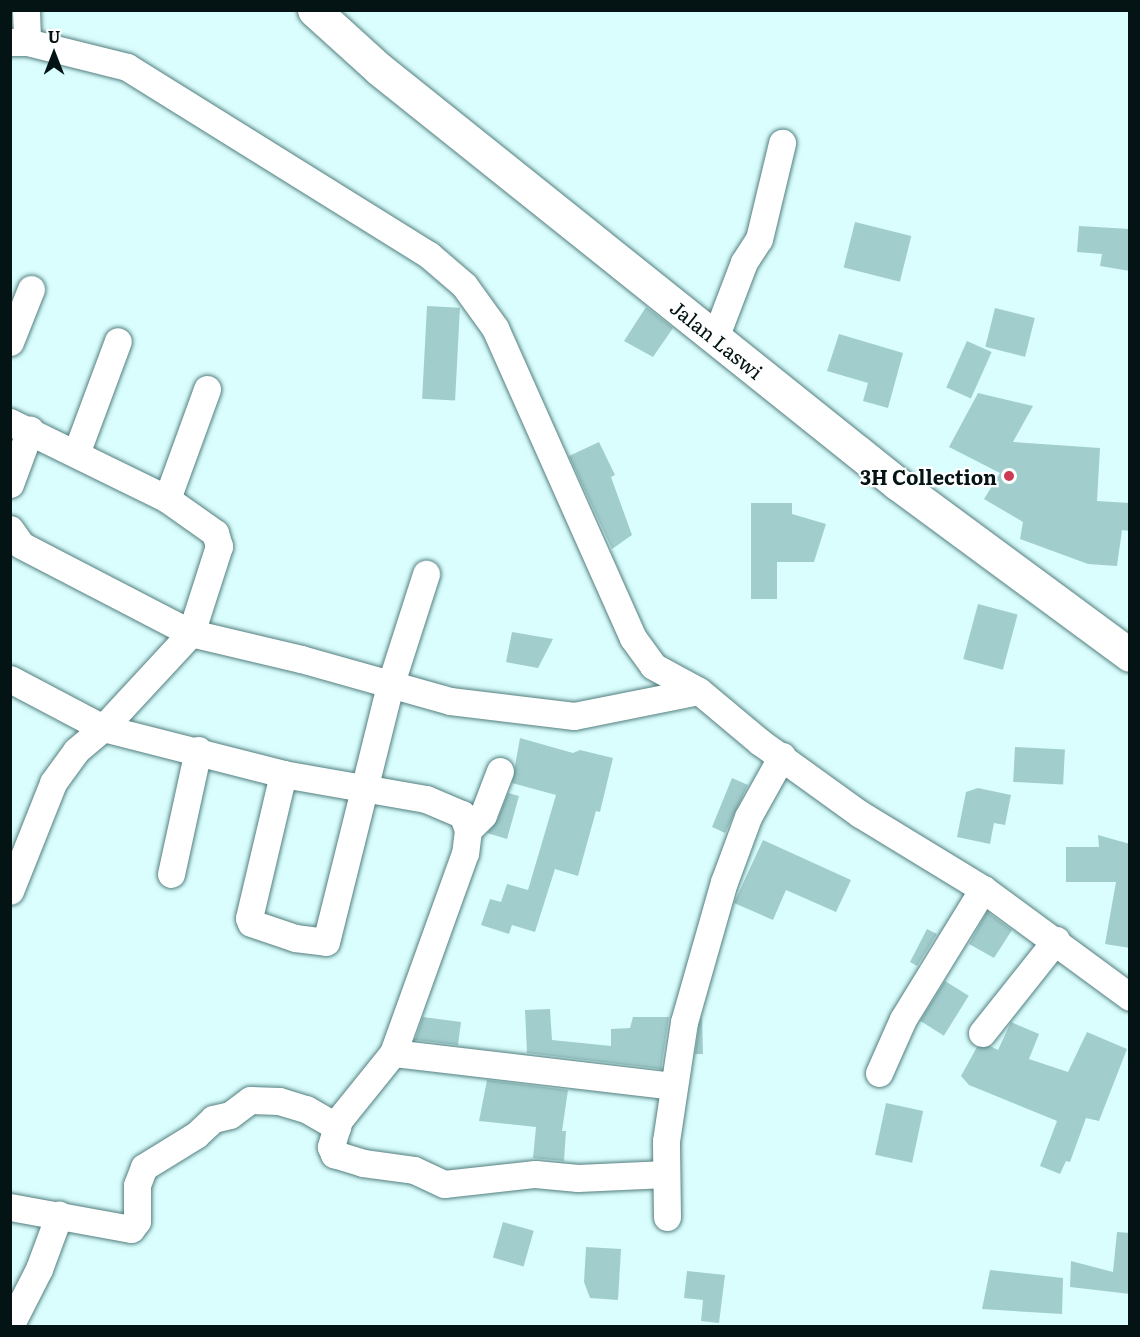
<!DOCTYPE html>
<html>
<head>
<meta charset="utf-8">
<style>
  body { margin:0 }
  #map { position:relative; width:1140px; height:1337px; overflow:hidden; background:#dafefe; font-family:Literata,serif }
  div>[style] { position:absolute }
  .building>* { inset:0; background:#a1cecd; transform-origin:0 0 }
  .roads { filter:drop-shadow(0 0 2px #547e7e) drop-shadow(0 0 2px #547e7e) }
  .street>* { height:27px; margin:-13.5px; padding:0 13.5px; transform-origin:13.5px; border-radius:13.5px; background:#fff }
  .secondary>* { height:33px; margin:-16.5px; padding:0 16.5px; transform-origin:16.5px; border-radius:16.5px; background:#fff }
  .dots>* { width:16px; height:16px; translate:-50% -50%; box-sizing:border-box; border:3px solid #fff; border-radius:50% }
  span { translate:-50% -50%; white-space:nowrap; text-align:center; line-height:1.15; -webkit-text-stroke:4.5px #fff; paint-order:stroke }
  .street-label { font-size:20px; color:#041414 }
  .poi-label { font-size:20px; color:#041414; font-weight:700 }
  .right { translate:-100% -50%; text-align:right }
  .frame { position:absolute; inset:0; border:12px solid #041414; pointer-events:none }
  .north { position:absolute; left:24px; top:24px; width:60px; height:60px; -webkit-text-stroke:4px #fff; paint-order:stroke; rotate:0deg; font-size:16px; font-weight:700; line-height:24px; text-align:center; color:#041414 }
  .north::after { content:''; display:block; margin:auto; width:21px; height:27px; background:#041414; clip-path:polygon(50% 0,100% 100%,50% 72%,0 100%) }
</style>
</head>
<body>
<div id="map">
  <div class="building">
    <i style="left:855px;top:222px;width:58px;height:47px;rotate:14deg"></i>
    <i style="clip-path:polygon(1079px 226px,1130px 229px,1130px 271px,1100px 266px,1102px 254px,1077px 252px)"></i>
    <i style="left:427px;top:306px;width:33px;height:93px;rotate:3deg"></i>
    <i style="clip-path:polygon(646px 307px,673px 328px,653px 357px,624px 341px)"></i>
    <i style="left:995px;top:308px;width:41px;height:40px;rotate:14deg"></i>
    <i style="clip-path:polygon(839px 334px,903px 353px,888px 408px,863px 401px,868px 383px,827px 371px)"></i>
    <i style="left:967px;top:341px;width:27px;height:51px;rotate:24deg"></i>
    <i style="clip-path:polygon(978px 393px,1033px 406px,1013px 442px,1100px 448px,1097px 501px,1130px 503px,1130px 531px,1122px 530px,1117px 566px,1088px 564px,1020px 539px,1023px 522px,984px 499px,1000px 473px,949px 447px)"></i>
    <i style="clip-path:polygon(599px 442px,615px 475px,611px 477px,632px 535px,612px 549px,569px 456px)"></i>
    <i style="clip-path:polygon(751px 503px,792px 503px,792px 514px,826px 524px,814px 562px,777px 562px,777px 599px,751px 599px)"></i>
    <i style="left:978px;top:604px;width:41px;height:57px;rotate:15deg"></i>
    <i style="clip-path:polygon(512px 632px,553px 639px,538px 668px,506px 662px)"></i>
    <i style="clip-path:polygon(520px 738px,573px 753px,580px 750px,613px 758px,600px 812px,596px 811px,578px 876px,555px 869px,535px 932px,512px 925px,509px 934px,481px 925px,490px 899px,501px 902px,507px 884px,528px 890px,556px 795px,512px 783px)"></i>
    <i style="left:1015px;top:747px;width:50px;height:35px;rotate:3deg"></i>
    <i style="clip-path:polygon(732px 778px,748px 785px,725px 833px,712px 827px)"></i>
    <i style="clip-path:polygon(978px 788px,1011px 795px,1005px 825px,994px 823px,990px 844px,957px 837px,966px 792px)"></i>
    <i style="clip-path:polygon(508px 793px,519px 796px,507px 839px,487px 833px,497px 821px)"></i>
    <i style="clip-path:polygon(1098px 835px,1130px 844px,1130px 948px,1105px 944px,1116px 882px,1066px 882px,1066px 847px,1099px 847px)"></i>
    <i style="clip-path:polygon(763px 840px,851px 880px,836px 912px,786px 890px,773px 920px,734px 903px)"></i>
    <i style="clip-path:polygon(987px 912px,1012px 930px,994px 958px,969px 944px)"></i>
    <i style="clip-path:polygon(927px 929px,937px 934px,917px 966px,910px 962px)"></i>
    <i style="left:945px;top:981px;width:28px;height:47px;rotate:32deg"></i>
    <i style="clip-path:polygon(550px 1009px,552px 1040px,611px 1046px,611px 1029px,630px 1028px,633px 1017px,669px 1017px,661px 1069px,527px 1053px,525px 1010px)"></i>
    <i style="clip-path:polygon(702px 1016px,703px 1054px,695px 1054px,699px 1025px)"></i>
    <i style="clip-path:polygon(423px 1017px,461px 1022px,458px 1045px,415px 1040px)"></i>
    <i style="clip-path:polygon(1011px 1022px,1039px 1034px,1029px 1059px,1068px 1072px,1087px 1032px,1127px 1049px,1099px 1121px,1086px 1118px,1070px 1162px,1066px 1161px,1060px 1174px,1040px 1166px,1057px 1121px,969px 1085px,961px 1076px,977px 1047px,990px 1046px,998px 1050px)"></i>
    <i style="clip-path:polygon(487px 1080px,568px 1090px,562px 1131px,566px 1131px,564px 1161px,533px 1158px,536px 1127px,479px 1121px)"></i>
    <i style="left:886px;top:1103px;width:38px;height:53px;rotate:12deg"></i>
    <i style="left:503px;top:1222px;width:32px;height:37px;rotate:16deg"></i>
    <i style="clip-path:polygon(1117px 1232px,1130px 1233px,1130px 1294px,1070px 1287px,1071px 1261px,1113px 1272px)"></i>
    <i style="clip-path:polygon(586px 1247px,621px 1249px,618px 1300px,590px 1298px,584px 1282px)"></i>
    <i style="clip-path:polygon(990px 1270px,1063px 1278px,1062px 1314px,982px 1309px)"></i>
    <i style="clip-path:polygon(687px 1271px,725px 1275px,719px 1323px,701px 1321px,703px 1300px,684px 1298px)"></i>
  </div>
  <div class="roads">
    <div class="street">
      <i style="left:26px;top:10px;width:32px;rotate:88deg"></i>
      <i style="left:10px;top:42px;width:17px"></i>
      <i style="left:27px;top:42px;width:103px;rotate:14deg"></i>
      <i style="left:127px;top:67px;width:356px;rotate:31.9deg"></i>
      <i style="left:429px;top:255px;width:46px;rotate:40.6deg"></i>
      <i style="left:464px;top:285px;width:53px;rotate:54.2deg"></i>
      <i style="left:495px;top:328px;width:339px;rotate:66deg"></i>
      <i style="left:633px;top:638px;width:34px;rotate:54deg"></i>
      <i style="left:653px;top:666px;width:52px;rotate:28.5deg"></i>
      <i style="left:699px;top:691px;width:80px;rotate:39.9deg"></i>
      <i style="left:760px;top:742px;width:123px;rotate:35.8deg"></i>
      <i style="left:860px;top:814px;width:144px;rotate:31.4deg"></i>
      <i style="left:983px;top:889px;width:182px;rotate:36.3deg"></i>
      <i style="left:715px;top:338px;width:81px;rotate:-69.1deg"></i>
      <i style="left:744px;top:262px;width:27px;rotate:-57deg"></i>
      <i style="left:759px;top:239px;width:99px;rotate:-76.5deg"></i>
      <i style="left:10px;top:342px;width:57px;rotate:-68.4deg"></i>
      <i style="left:10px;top:422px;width:175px;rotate:26.1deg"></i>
      <i style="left:167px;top:499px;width:59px;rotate:35.3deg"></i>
      <i style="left:215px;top:533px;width:14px;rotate:73deg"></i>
      <i style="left:219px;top:546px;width:91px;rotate:107.8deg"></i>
      <i style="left:191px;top:633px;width:129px;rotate:132.8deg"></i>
      <i style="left:103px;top:728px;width:35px;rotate:140deg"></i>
      <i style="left:76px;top:751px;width:39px;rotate:126deg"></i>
      <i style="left:53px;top:783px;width:116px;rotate:111.7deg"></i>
      <i style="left:77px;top:451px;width:117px;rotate:-69.6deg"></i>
      <i style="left:10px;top:484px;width:58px;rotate:-69.7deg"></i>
      <i style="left:167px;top:499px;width:117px;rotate:-70deg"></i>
      <i style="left:10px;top:529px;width:19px;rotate:55deg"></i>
      <i style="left:21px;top:545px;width:191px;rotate:27.4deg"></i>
      <i style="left:191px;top:633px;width:113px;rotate:13.3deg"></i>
      <i style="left:301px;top:659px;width:155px;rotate:15.7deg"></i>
      <i style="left:450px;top:701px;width:125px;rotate:6.9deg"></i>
      <i style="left:574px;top:716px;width:127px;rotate:-11.3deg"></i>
      <i style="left:10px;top:679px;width:105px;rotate:27.8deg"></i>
      <i style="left:103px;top:728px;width:186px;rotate:14.3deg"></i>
      <i style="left:283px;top:774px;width:145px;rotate:9.9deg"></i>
      <i style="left:426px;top:799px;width:39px;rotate:23deg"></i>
      <i style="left:462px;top:814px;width:17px;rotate:69deg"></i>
      <i style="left:468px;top:830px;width:23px;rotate:97deg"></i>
      <i style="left:465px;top:853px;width:213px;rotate:109.8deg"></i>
      <i style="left:393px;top:1053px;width:86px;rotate:128.9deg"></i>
      <i style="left:339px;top:1120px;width:28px;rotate:107deg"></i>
      <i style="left:331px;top:1147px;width:8px;rotate:67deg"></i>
      <i style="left:334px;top:1154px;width:30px;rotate:17deg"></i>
      <i style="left:363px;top:1163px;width:51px;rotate:7.8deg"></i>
      <i style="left:414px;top:1170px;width:33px;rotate:25deg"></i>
      <i style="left:444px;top:1184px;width:92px;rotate:-6.3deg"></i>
      <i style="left:535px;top:1174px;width:43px;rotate:5.3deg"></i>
      <i style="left:578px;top:1178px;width:88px;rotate:-2.6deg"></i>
      <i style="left:283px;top:774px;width:148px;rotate:103.3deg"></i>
      <i style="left:249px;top:918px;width:5px;rotate:68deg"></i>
      <i style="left:251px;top:923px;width:46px;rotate:18.8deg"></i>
      <i style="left:295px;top:938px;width:31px;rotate:7deg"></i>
      <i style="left:326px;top:942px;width:264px;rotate:-76deg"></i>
      <i style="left:390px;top:686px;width:118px;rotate:-72.2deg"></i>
      <i style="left:468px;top:830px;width:21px;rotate:-45deg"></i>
      <i style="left:483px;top:815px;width:47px;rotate:-68.9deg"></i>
      <i style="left:171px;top:874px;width:127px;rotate:-77.7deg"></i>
      <i style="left:982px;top:1033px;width:119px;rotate:-51.5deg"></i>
      <i style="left:393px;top:1053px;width:281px;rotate:6.7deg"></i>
      <i style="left:879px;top:1073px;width:59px;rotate:-66deg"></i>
      <i style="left:903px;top:1019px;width:153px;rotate:-58.4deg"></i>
      <i style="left:10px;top:1207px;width:123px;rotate:10.3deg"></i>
      <i style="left:131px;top:1229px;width:10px;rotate:-53deg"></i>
      <i style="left:137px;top:1221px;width:36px;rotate:-90deg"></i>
      <i style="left:137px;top:1185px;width:19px;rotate:-69deg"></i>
      <i style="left:144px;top:1167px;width:61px;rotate:-31.6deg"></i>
      <i style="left:196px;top:1135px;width:23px;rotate:-43deg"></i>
      <i style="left:213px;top:1119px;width:17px;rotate:-13deg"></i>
      <i style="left:230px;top:1115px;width:25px;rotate:-37deg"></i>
      <i style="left:250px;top:1100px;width:29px;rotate:2deg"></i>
      <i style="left:279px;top:1101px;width:28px;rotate:17deg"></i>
      <i style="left:306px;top:1109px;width:36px;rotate:30deg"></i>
      <i style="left:667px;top:1217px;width:76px;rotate:-90.8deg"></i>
      <i style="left:666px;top:1141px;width:120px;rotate:-81.4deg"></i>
      <i style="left:684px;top:1022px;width:146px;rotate:-74.1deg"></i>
      <i style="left:724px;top:882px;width:69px;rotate:-69.7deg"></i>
      <i style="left:748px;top:817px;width:70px;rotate:-60.9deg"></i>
      <i style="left:10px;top:1326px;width:64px;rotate:-63deg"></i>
      <i style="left:39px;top:1269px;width:58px;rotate:-69.7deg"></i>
    </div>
    <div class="secondary">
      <i style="left:314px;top:10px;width:88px;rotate:42.2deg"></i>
      <i style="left:379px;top:69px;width:665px;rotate:38.65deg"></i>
      <i style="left:898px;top:484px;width:288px;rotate:36.4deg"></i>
    </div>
  </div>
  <div class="dots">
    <i style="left:1009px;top:476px;background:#cb3b52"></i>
  </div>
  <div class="street-label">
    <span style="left:717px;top:339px;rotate:39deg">Jalan Laswi</span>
  </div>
  <div class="poi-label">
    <span class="right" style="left:997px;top:476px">3H Collection</span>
  </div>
  <div class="frame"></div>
  <div class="north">U</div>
</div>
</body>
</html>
